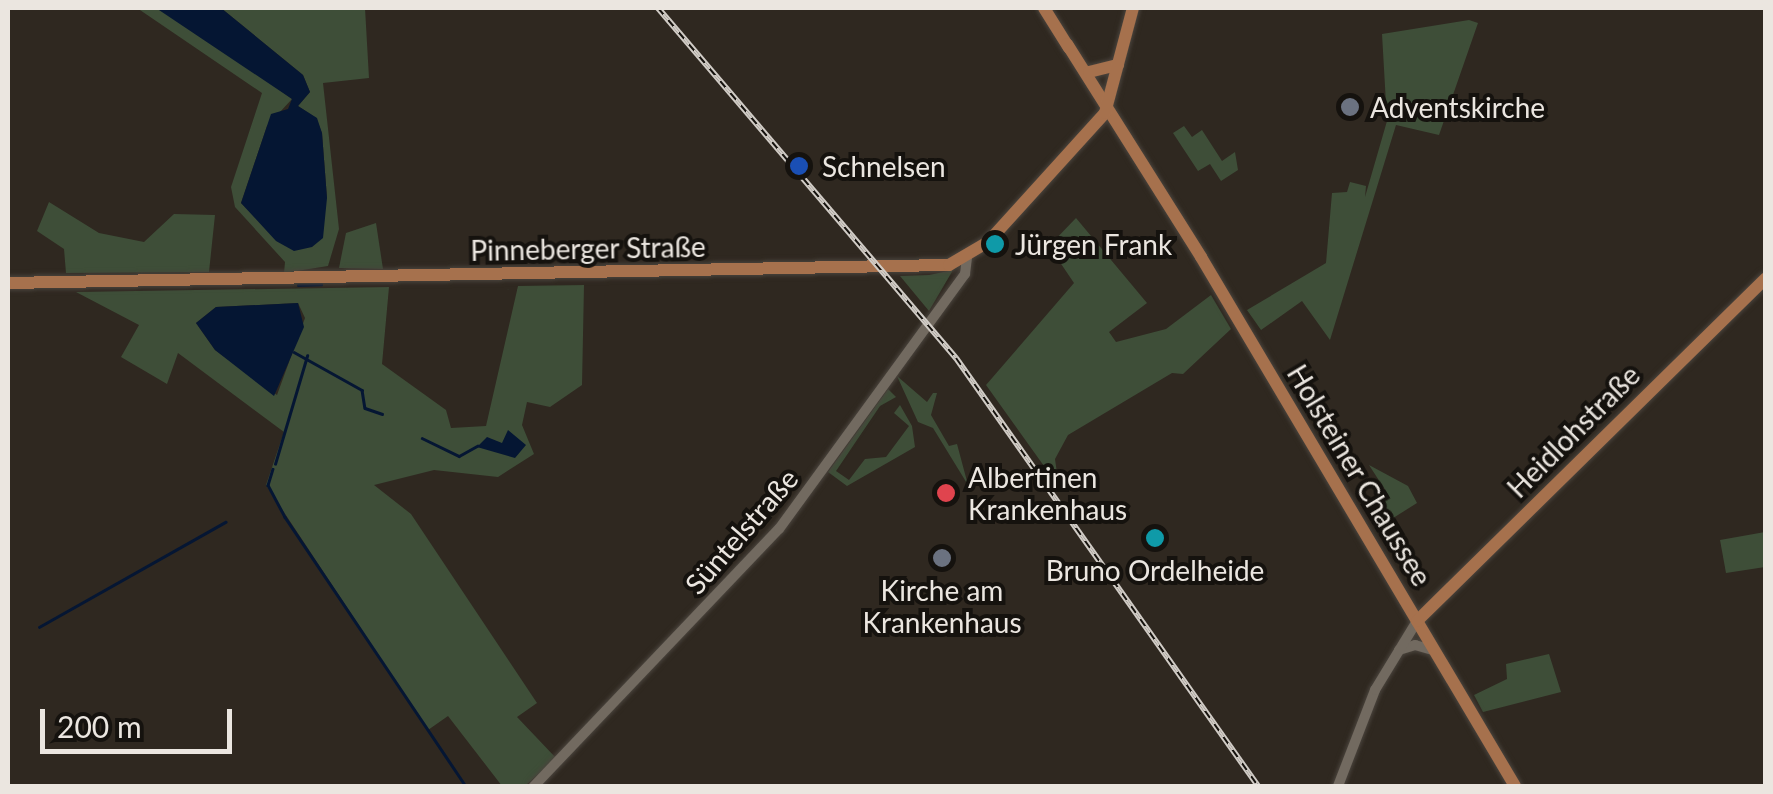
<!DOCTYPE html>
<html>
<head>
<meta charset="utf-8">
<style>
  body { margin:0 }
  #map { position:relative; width:1773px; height:794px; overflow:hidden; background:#2f2820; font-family:Lato,sans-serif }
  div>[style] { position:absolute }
  .green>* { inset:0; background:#3e4e38 }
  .water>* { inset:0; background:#051633 }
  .stream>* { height:2.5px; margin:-1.25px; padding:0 1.25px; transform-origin:1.25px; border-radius:1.25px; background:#051633 }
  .roads { filter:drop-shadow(0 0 2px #4a443d) drop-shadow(0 0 2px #4a443d) }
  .minor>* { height:10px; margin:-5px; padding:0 5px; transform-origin:5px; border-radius:5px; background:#726a60 }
  .major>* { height:12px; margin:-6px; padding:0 6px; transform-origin:6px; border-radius:6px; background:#a6714d }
  .rail>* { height:6px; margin-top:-3px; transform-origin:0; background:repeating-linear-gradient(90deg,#15120e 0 8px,#d1ccc6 0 16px); box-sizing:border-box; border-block:2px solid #d1ccc6 }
  .dots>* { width:28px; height:28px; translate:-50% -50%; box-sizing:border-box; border:5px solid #15120e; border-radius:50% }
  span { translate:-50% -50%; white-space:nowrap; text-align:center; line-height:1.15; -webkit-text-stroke:8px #15120e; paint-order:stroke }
  .poi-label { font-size:28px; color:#ebe6e0 }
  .left { translate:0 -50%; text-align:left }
  .street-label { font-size:28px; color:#ebe6e0 }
  .frame { position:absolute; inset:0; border:10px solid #ebe6e0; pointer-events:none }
  .scale { position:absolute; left:40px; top:709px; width:192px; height:45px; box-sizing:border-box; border:5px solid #ebe6e0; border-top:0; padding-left:12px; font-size:30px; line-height:35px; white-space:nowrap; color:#ebe6e0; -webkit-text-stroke:8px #15120e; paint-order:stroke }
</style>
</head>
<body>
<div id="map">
  <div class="green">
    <i style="clip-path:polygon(137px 8px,156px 8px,204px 35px,292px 99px,267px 126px,241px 203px,265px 226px,327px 198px,322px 133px,316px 118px,298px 106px,310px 92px,303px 75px,221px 8px,365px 8px,369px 78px,323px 83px,339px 229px,328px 266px,284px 273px,285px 262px,235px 207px,231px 187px,262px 93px)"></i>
    <i style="clip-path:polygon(1469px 20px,1478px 23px,1439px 135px,1396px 125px,1330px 340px,1302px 301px,1261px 330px,1247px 310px,1326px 263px,1332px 193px,1347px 192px,1350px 182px,1366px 186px,1365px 197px,1387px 121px,1382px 34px)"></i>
    <i style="clip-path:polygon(1184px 126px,1192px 137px,1202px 130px,1222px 161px,1235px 152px,1238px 170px,1221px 181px,1210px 164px,1198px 171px,1173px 133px)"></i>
    <i style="clip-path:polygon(49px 202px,99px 233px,144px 242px,174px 214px,215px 215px,209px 272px,66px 273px,64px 249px,37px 231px)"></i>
    <i style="clip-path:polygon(1076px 218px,1147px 303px,1109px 332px,1116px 342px,1166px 329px,1211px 295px,1231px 329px,1183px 374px,1172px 373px,1068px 435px,1055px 459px,1059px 487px,986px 385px,1074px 283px,1049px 246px)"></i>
    <i style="clip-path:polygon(376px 223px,383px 269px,339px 268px,346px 233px)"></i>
    <i style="clip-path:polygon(953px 270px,929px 311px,900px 276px,929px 275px)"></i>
    <i style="clip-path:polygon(evenodd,584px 285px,582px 385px,550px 407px,527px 402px,522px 425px,534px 454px,498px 477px,434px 470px,374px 485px,411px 514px,537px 703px,517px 717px,556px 758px,525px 786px,502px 786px,448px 716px,428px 730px,266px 485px,284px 432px,178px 353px,167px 384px,121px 357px,139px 325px,76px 292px,389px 287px,382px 364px,446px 410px,451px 428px,486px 426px,518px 286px,584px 285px,298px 303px,305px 318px,277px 395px,215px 350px,196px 323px,216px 307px,298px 303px)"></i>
    <i style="clip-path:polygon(897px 376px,927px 402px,933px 393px,937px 393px,931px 415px,949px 446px,957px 444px,968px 485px,933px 428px,918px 422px)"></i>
    <i style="clip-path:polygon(888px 389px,896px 397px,880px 406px,836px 471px,849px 480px,865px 459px,886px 457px,909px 426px,894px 413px,900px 405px,912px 426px,915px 447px,847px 486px,828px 472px)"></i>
    <i style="clip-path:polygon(1369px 465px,1408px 486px,1417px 503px,1390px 520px,1382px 502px,1389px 496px)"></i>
    <i style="clip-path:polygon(1765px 532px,1765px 567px,1726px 573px,1720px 540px)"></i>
    <i style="clip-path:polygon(1549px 654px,1561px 692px,1483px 712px,1474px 695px,1507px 679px,1506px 664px)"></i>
  </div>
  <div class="water">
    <i style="clip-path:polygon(156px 8px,221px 8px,303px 75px,310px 92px,298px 106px,317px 118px,322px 133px,327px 198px,323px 238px,312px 247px,294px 251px,276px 241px,241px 203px,271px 114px,288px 109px,292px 99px)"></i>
    <i style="clip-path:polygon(298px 303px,304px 327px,274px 396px,215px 350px,196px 323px,216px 307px)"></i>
    <i style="clip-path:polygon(508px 430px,526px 445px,515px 458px,477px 447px,487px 437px,502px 443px)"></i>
  </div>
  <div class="stream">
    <i style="left:298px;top:285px;width:23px;rotate:-2deg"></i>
    <i style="left:294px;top:352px;width:78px;rotate:29.2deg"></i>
    <i style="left:362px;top:390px;width:18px;rotate:81deg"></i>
    <i style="left:365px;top:408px;width:18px;rotate:19deg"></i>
    <i style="left:422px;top:438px;width:41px;rotate:25.9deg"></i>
    <i style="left:459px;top:456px;width:21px;rotate:-29deg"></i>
    <i style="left:275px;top:464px;width:113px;rotate:-73.5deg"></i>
    <i style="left:273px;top:469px;width:17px;rotate:107deg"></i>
    <i style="left:268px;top:485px;width:36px;rotate:62deg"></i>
    <i style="left:285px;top:517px;width:324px;rotate:56.1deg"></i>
    <i style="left:39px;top:627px;width:214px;rotate:-29.4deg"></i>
  </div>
  <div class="roads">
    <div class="minor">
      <i style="left:1399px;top:650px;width:17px;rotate:-17deg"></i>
      <i style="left:1415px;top:645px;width:19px;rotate:16deg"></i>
      <i style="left:534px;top:786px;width:355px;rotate:-46.4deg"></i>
      <i style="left:779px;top:529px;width:316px;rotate:-53.9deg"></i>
      <i style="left:965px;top:274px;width:17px;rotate:-83deg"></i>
      <i style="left:1338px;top:786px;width:103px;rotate:-68.9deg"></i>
      <i style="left:1375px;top:690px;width:81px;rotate:-58.7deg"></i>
    </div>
    <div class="major">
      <i style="left:1044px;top:8px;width:47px;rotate:58deg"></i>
      <i style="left:1067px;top:44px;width:252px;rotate:57.8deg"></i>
      <i style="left:1201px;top:257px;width:615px;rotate:59.31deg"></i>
      <i style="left:1089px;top:72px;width:30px;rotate:-14deg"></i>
      <i style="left:8px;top:283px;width:941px;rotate:-1.1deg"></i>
      <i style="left:949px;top:265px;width:45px;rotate:-30.5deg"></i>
      <i style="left:988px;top:242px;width:174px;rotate:-47.8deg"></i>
      <i style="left:1105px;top:113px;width:109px;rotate:-75.1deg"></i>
      <i style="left:1417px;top:621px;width:489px;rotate:-44.5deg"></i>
    </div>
  </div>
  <div class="rail">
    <i style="left:658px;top:8px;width:460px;rotate:49.6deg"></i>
    <i style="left:956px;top:358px;width:524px;rotate:54.79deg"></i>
  </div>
  <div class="dots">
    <i style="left:1350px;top:107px;background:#6b7280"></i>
    <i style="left:799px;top:166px;background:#1a4fb4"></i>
    <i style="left:995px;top:244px;background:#0f9aa8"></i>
    <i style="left:946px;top:493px;background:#e0444e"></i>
    <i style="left:1155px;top:538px;background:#0f9aa8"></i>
    <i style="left:942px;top:558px;background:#6b7280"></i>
  </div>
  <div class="poi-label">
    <span class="left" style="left:1370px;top:107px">Adventskirche</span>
    <span class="left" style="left:822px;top:166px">Schnelsen</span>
    <span class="left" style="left:1015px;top:244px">Jürgen Frank</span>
    <span class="left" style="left:968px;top:493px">Albertinen<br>Krankenhaus</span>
    <span style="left:1155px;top:570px">Bruno Ordelheide</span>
    <span style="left:942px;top:606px">Kirche am<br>Krankenhaus</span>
  </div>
  <div class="street-label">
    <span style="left:588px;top:248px;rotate:-1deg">Pinneberger Straße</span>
    <span style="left:1573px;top:431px;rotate:-45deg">Heidlohstraße</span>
    <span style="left:1360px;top:475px;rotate:59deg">Holsteiner Chaussee</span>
    <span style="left:741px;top:531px;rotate:-49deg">Süntelstraße</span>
  </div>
  <div class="frame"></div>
  <div class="scale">200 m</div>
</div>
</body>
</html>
